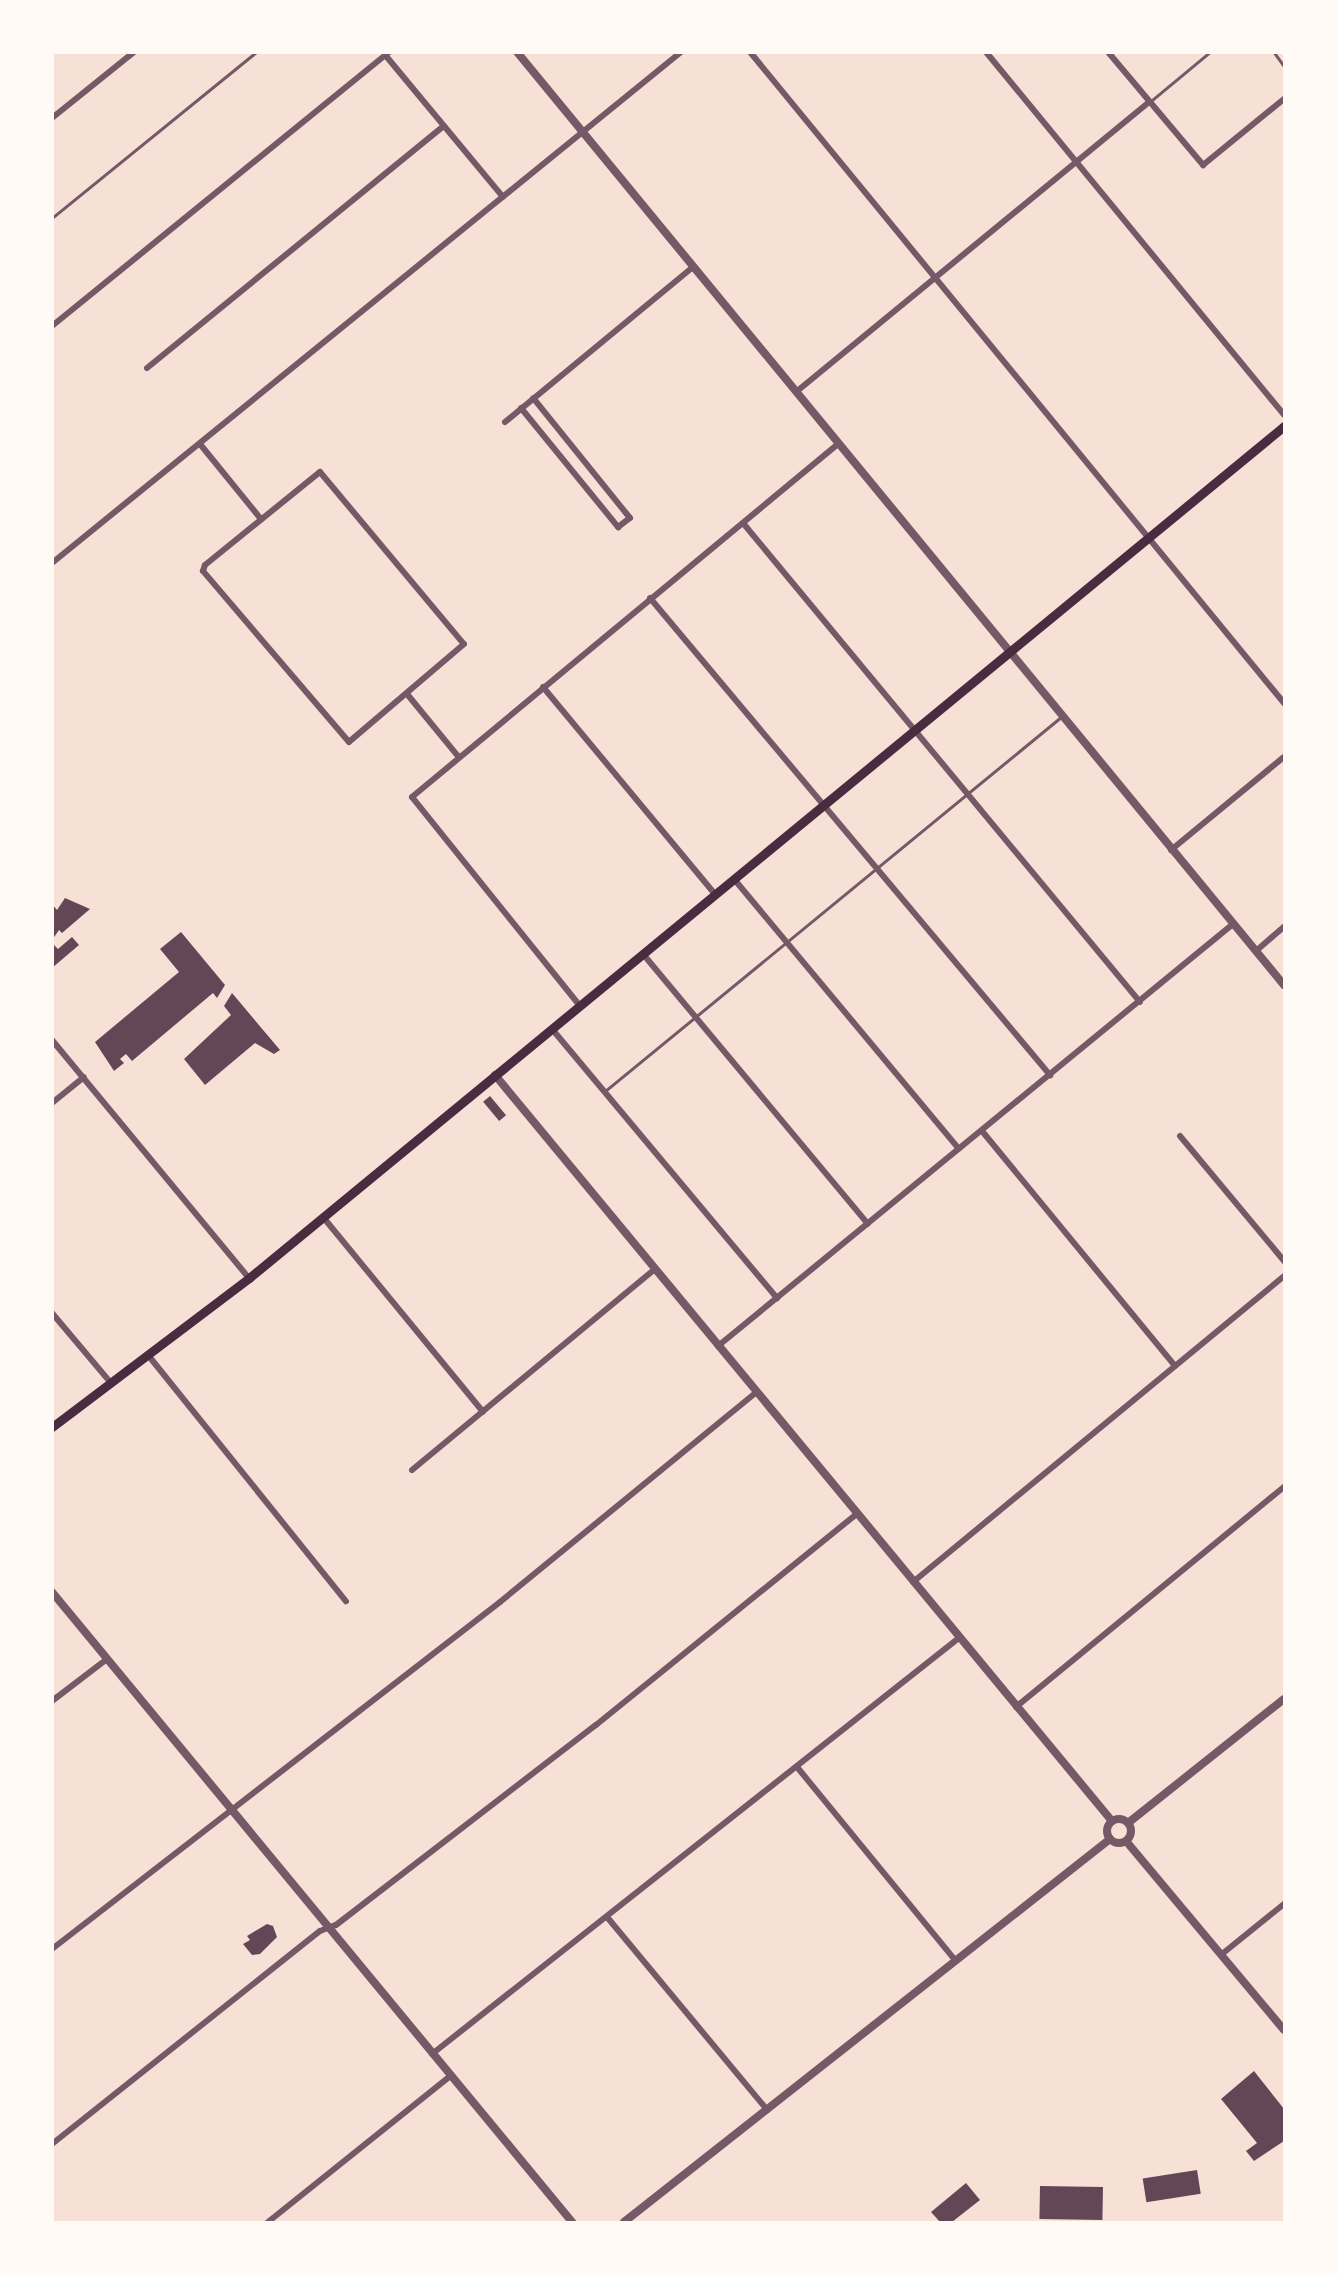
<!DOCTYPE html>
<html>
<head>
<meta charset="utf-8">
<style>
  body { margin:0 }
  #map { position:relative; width:1337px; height:2275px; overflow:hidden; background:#f7e1d7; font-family:Bitter,serif }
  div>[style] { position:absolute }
  .building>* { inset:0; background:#644757; transform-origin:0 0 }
  .service>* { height:2.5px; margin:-1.25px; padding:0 1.25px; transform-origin:1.25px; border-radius:1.25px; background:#755966 }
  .minor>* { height:6px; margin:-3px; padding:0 3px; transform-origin:3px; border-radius:3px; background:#755966 }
  .tertiary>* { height:8px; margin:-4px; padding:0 4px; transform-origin:4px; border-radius:4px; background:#755966 }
  .tertiary>.ring { margin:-4px; padding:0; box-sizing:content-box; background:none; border:8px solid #755966; border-radius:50% }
  .secondary>* { height:9px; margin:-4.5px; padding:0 4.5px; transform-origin:4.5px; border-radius:4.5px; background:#4a2c40 }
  span { translate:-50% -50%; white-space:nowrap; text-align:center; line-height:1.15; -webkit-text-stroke:5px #fffaf5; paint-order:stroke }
  .frame { position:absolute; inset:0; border:54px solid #fffaf5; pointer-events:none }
</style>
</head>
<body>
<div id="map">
  <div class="building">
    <i style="clip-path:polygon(65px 898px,90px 909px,62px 933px,59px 930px,52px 940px,52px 904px,57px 910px)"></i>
    <i style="clip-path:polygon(181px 932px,225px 985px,217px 998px,213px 993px,132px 1061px,126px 1054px,120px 1059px,124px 1063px,114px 1071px,95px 1042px,179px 972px,160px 949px)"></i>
    <i style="clip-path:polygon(72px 937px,79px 945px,52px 968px,52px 943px,58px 949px)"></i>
    <i style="clip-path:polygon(232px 993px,280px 1050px,274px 1054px,255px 1043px,205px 1085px,184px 1059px,231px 1015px,224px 1006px)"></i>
    <i style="left:490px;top:1096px;width:25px;height:9px;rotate:50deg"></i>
    <i style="clip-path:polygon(267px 1924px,273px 1926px,277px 1937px,260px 1954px,252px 1955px,243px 1944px,250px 1940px,247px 1936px)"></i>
    <i style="clip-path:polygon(1254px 2071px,1284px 2109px,1284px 2141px,1254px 2161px,1246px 2151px,1257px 2143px,1221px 2099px)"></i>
    <i style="left:1197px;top:2170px;width:24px;height:55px;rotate:81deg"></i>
    <i style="clip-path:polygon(966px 2183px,980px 2200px,952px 2222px,940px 2222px,931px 2212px)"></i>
    <i style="left:1040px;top:2186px;width:63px;height:33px;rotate:1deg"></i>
  </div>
  <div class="service">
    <i style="left:1274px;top:52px;width:17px;rotate:54deg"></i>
    <i style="left:1151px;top:101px;width:77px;rotate:-39.7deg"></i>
    <i style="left:52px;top:218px;width:263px;rotate:-39.1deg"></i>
    <i style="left:604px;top:1092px;width:591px;rotate:-39.37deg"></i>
  </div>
  <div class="minor">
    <i style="left:750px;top:52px;width:842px;rotate:50.64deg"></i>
    <i style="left:986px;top:52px;width:470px;rotate:50.6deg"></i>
    <i style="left:1108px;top:52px;width:148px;rotate:49.9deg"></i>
    <i style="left:1203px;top:165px;width:104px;rotate:-39.2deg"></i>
    <i style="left:386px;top:56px;width:183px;rotate:50.3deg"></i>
    <i style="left:52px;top:118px;width:105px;rotate:-38.8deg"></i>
    <i style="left:52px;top:326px;width:434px;rotate:-39.1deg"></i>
    <i style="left:147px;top:368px;width:383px;rotate:-39.2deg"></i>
    <i style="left:796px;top:392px;width:455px;rotate:-39.4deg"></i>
    <i style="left:521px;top:408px;width:154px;rotate:50.8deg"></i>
    <i style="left:618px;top:527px;width:15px;rotate:-37deg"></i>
    <i style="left:630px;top:518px;width:154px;rotate:-128.9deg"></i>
    <i style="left:505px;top:422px;width:244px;rotate:-39.5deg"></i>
    <i style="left:200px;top:444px;width:97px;rotate:50.9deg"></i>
    <i style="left:320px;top:472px;width:224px;rotate:50.1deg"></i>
    <i style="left:464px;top:644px;width:151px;rotate:139.6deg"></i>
    <i style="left:349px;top:742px;width:225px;rotate:-130.5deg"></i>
    <i style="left:203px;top:571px;width:6px;rotate:-72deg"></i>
    <i style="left:205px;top:565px;width:148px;rotate:-39deg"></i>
    <i style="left:743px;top:523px;width:622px;rotate:50.35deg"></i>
    <i style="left:52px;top:563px;width:810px;rotate:-39.09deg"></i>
    <i style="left:650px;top:598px;width:623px;rotate:50.02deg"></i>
    <i style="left:543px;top:687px;width:269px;rotate:50.3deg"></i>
    <i style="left:407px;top:694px;width:80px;rotate:50.6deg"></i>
    <i style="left:1171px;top:850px;width:146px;rotate:-39.5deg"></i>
    <i style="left:734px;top:879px;width:351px;rotate:50.2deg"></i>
    <i style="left:1256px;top:951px;width:37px;rotate:-41deg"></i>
    <i style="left:643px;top:954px;width:351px;rotate:50.2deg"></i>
    <i style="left:580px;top:1006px;width:268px;rotate:-128.8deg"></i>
    <i style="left:412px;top:797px;width:553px;rotate:-39.65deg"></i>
    <i style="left:552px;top:1029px;width:351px;rotate:50.1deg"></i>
    <i style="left:52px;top:1040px;width:309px;rotate:50.4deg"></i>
    <i style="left:52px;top:1103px;width:41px;rotate:-39.1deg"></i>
    <i style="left:982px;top:1131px;width:304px;rotate:50.6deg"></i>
    <i style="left:1180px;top:1136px;width:163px;rotate:50.2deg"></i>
    <i style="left:323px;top:1217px;width:252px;rotate:50.6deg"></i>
    <i style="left:52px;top:1313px;width:92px;rotate:49.9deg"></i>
    <i style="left:718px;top:1346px;width:666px;rotate:-39.33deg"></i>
    <i style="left:148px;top:1355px;width:316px;rotate:51.2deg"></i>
    <i style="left:412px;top:1470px;width:315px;rotate:-39.6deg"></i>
    <i style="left:913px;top:1582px;width:481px;rotate:-39.5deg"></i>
    <i style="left:52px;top:1701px;width:69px;rotate:-37.4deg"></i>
    <i style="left:1016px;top:1707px;width:347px;rotate:-39.4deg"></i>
    <i style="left:797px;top:1767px;width:249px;rotate:50.7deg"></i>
    <i style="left:607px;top:1917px;width:251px;rotate:50.3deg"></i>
    <i style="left:52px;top:1949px;width:567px;rotate:-37.76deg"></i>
    <i style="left:500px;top:1602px;width:332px;rotate:-39.3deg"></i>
    <i style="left:1222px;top:1954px;width:80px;rotate:-38.9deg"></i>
    <i style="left:432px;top:2054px;width:671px;rotate:-38.29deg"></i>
    <i style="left:52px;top:2144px;width:342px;rotate:-38.5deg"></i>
    <i style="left:320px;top:1931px;width:17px;rotate:-21deg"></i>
    <i style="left:336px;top:1925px;width:328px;rotate:-37.6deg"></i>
    <i style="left:596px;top:1725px;width:336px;rotate:-39deg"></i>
    <i style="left:268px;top:2222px;width:233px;rotate:-38.7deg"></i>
  </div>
  <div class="tertiary">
    <i style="left:517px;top:52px;width:1208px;rotate:50.58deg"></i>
    <i style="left:495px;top:1075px;width:968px;rotate:50.41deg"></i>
    <i style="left:52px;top:1592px;width:817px;rotate:50.46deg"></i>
    <i class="ring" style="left:1107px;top:1819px;width:16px;height:16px"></i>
    <i style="left:1128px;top:1823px;width:199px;rotate:-38.5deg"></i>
    <i style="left:1126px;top:1841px;width:246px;rotate:50.1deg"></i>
    <i style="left:624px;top:2222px;width:619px;rotate:-38.24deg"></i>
  </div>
  <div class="secondary">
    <i style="left:52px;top:1427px;width:247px;rotate:-37.1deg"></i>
    <i style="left:249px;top:1278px;width:1341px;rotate:-39.46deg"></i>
  </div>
  <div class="frame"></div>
</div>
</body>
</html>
